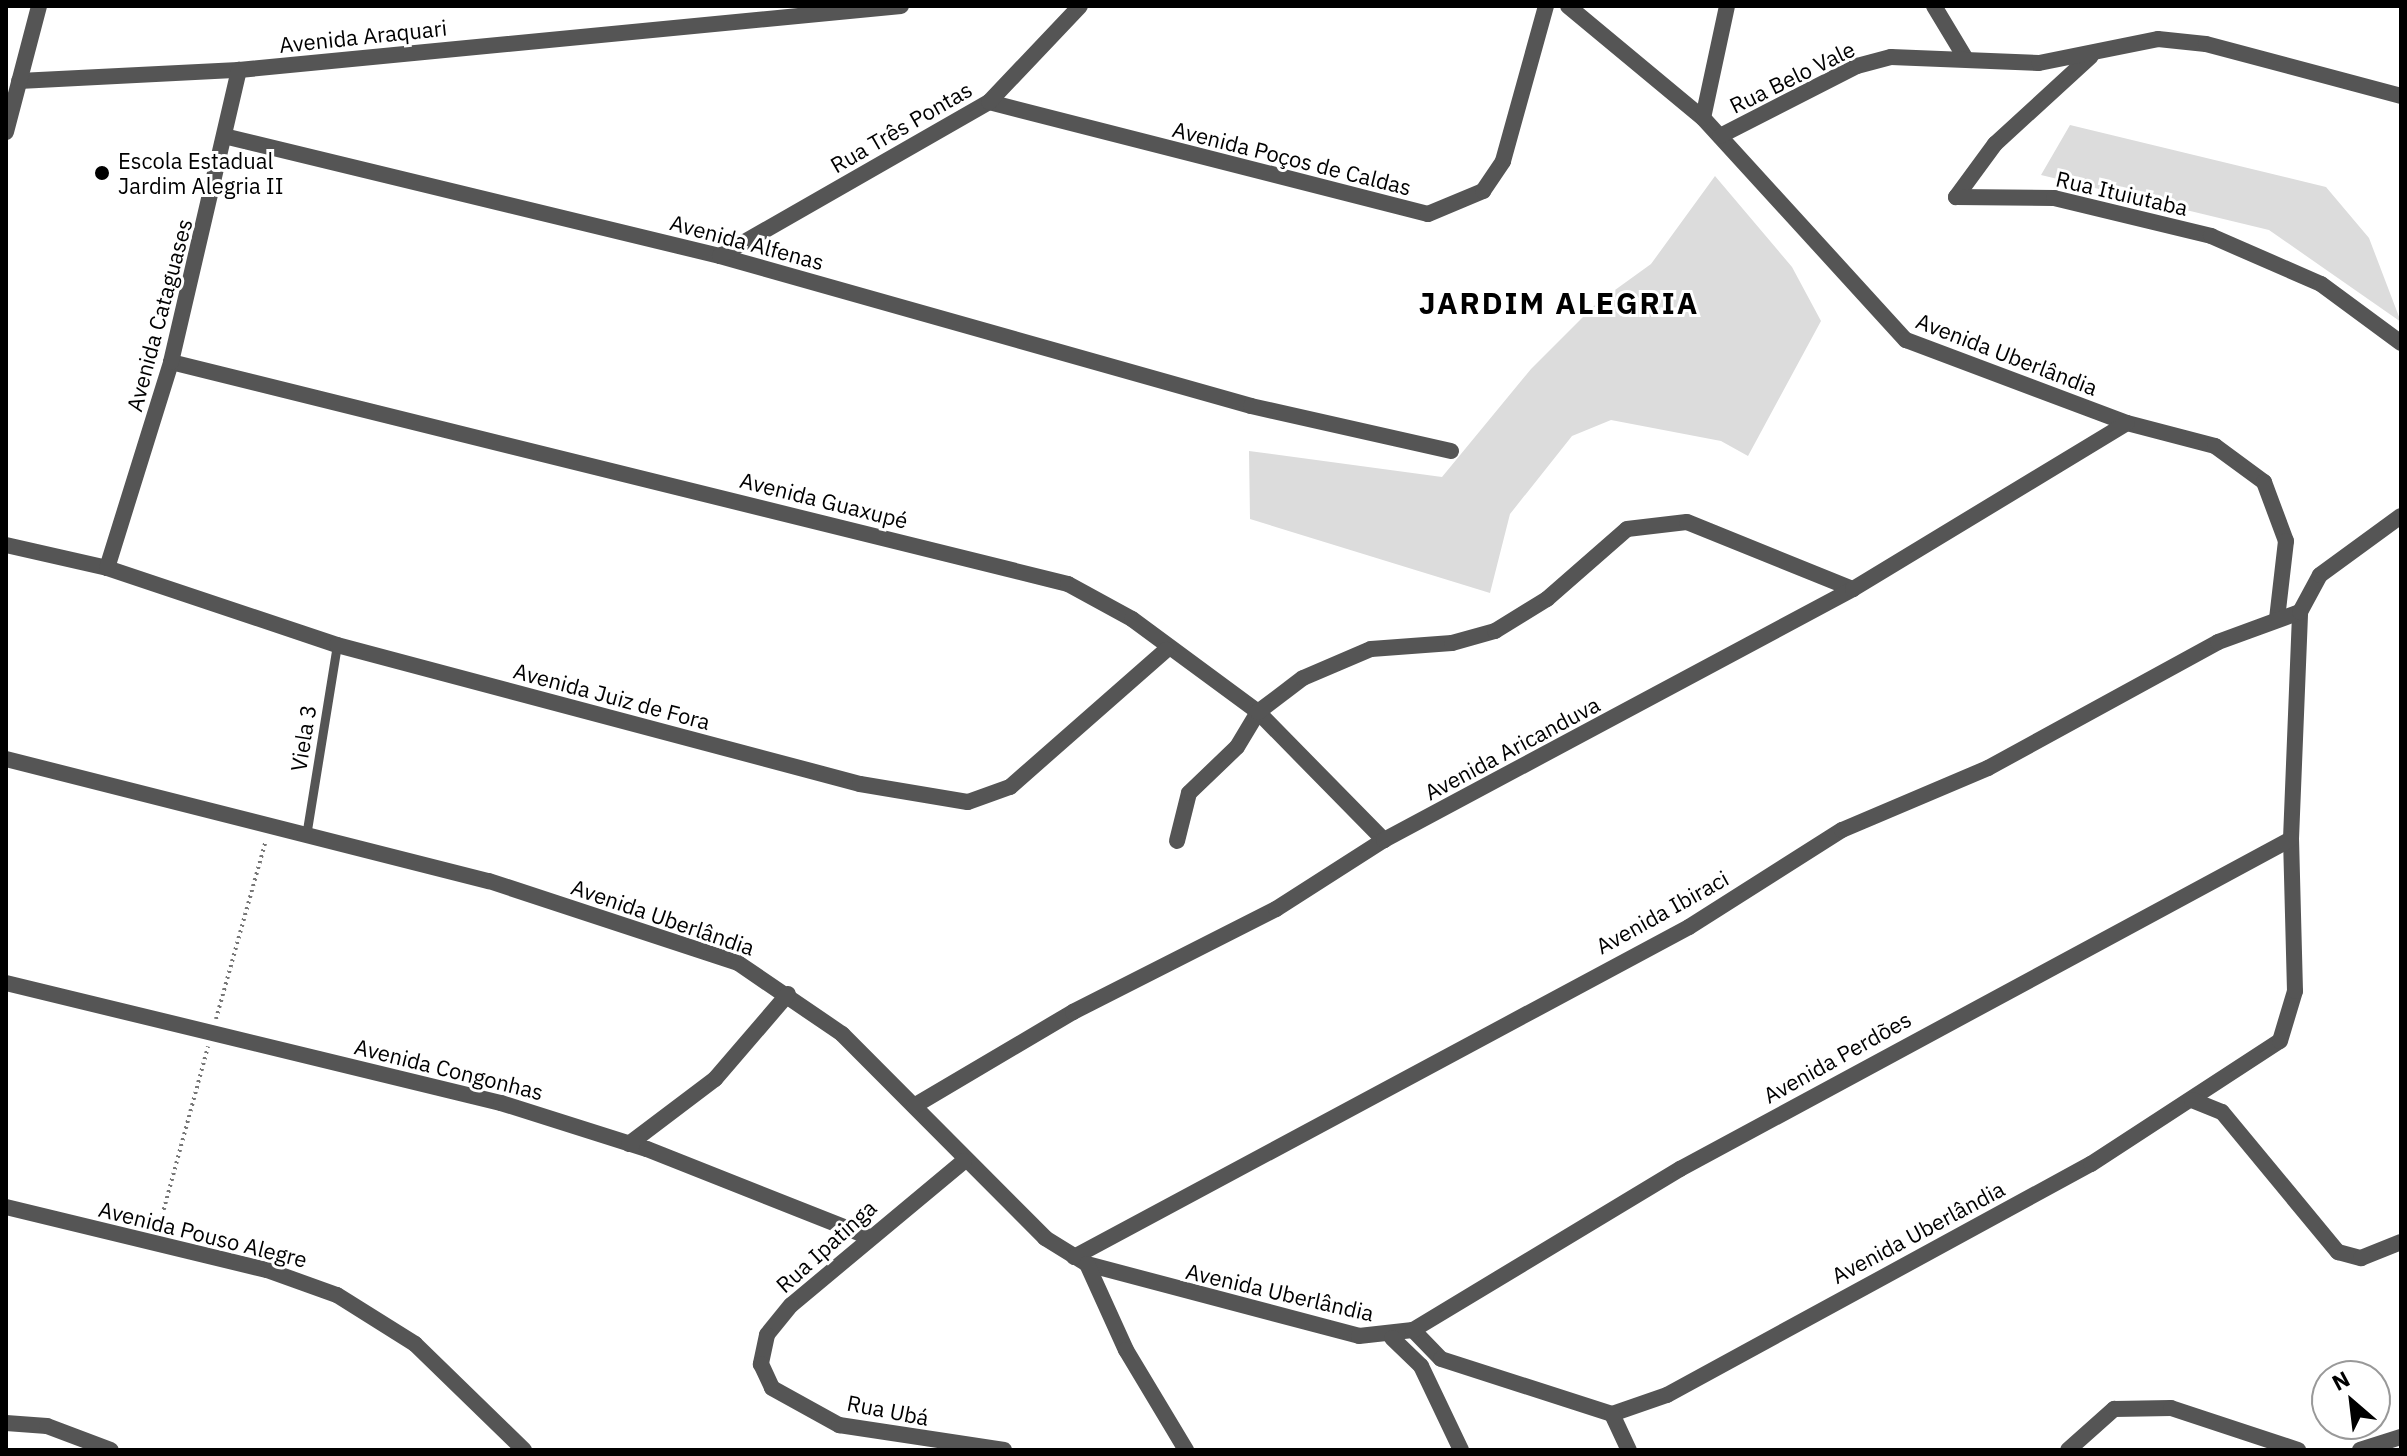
<!DOCTYPE html>
<html>
<head>
<meta charset="utf-8">
<style>
  body { margin:0 }
  #map { position:relative; width:2407px; height:1456px; overflow:hidden; background:#fff; font-family:"IBM Plex Sans",sans-serif }
  div>[style] { position:absolute }
  .green>* { inset:0; background:#dcdcdc }
  .path>* { height:4px; margin-top:-2px; transform-origin:0; background:repeating-linear-gradient(90deg,#777 0 2px,transparent 0 6px) }
  .lane>* { height:9px; margin:-4.5px; padding:0 4.5px; transform-origin:4.5px; border-radius:4.5px; background:#555 }
  .street>* { height:16px; margin:-8px; padding:0 8px; transform-origin:8px; border-radius:8px; background:#555 }
  .dots>* { width:22px; height:22px; translate:-50% -50%; box-sizing:border-box; border:4px solid #fff; border-radius:50% }
  span { translate:-50% -50%; white-space:nowrap; text-align:center; line-height:1.15; -webkit-text-stroke:6px #fff; paint-order:stroke }
  .street-label { font-size:22px; color:#000 }
  .poi-label { font-size:22px; color:#000 }
  .left { translate:0 -50%; text-align:left }
  .district-label { font-size:30px; color:#000; font-weight:700; letter-spacing:2px }
  .frame { position:absolute; inset:0; border:8px solid #000; pointer-events:none }
  .north { position:absolute; left:2311px; top:1360px; width:80px; height:80px; box-sizing:border-box; background:#fff; border:2px solid #999; border-radius:50%; rotate:332deg; font-size:22px; font-weight:700; line-height:32px; text-align:center; color:#000 }
  .north::after { content:''; display:block; margin:auto; width:28px; height:36px; background:#000; clip-path:polygon(50% 0,100% 100%,50% 72%,0 100%) }
</style>
</head>
<body>
<div id="map">
  <div class="green">
    <i style="clip-path:polygon(2070px 125px,2326px 187px,2369px 238px,2401px 322px,2269px 230px,2041px 175px)"></i>
    <i style="clip-path:polygon(1715px 176px,1792px 267px,1821px 321px,1748px 456px,1721px 441px,1611px 420px,1572px 436px,1510px 514px,1490px 593px,1250px 519px,1249px 451px,1442px 477px,1531px 369px,1597px 303px,1651px 264px)"></i>
  </div>
  <div class="path">
    <i style="left:216px;top:1019px;width:183px;rotate:-74.4deg"></i>
    <i style="left:159px;top:1227px;width:187px;rotate:-74.8deg"></i>
  </div>
  <div class="lane">
    <i style="left:306px;top:836px;width:193px;rotate:-80.8deg"></i>
  </div>
  <div class="street">
    <i style="left:1568px;top:6px;width:175px;rotate:39.7deg"></i>
    <i style="left:1703px;top:118px;width:301px;rotate:47.6deg"></i>
    <i style="left:1906px;top:340px;width:236px;rotate:20.6deg"></i>
    <i style="left:2127px;top:423px;width:91px;rotate:14.6deg"></i>
    <i style="left:2215px;top:446px;width:61px;rotate:36.3deg"></i>
    <i style="left:2264px;top:482px;width:63px;rotate:69.6deg"></i>
    <i style="left:2286px;top:541px;width:79px;rotate:96.6deg"></i>
    <i style="left:1934px;top:6px;width:62px;rotate:58.9deg"></i>
    <i style="left:2091px;top:56px;width:130px;rotate:137.5deg"></i>
    <i style="left:1995px;top:144px;width:66px;rotate:126.3deg"></i>
    <i style="left:1956px;top:197px;width:98px;rotate:0.6deg"></i>
    <i style="left:2054px;top:198px;width:162px;rotate:13.6deg"></i>
    <i style="left:2211px;top:236px;width:120px;rotate:23.6deg"></i>
    <i style="left:2321px;top:284px;width:99px;rotate:36.4deg"></i>
    <i style="left:19px;top:81px;width:220px;rotate:-2.9deg"></i>
    <i style="left:239px;top:70px;width:665px;rotate:-5.52deg"></i>
    <i style="left:989px;top:102px;width:453px;rotate:14.3deg"></i>
    <i style="left:1428px;top:214px;width:60px;rotate:-22.7deg"></i>
    <i style="left:1483px;top:191px;width:36px;rotate:-56deg"></i>
    <i style="left:1503px;top:161px;width:161px;rotate:-74.5deg"></i>
    <i style="left:1703px;top:118px;width:115px;rotate:-77.9deg"></i>
    <i style="left:6px;top:132px;width:130px;rotate:-75.3deg"></i>
    <i style="left:1720px;top:136px;width:154px;rotate:-27.1deg"></i>
    <i style="left:1857px;top:66px;width:35px;rotate:-15deg"></i>
    <i style="left:1891px;top:57px;width:148px;rotate:2.3deg"></i>
    <i style="left:2039px;top:63px;width:121px;rotate:-11.4deg"></i>
    <i style="left:2158px;top:39px;width:48px;rotate:5.9deg"></i>
    <i style="left:2206px;top:44px;width:202px;rotate:14.9deg"></i>
    <i style="left:228px;top:137px;width:506px;rotate:13.6deg"></i>
    <i style="left:720px;top:256px;width:552px;rotate:15.77deg"></i>
    <i style="left:1251px;top:406px;width:205px;rotate:12.7deg"></i>
    <i style="left:720px;top:256px;width:310px;rotate:-29.8deg"></i>
    <i style="left:989px;top:102px;width:132px;rotate:-46.5deg"></i>
    <i style="left:171px;top:362px;width:924px;rotate:13.9deg"></i>
    <i style="left:1068px;top:584px;width:73px;rotate:28.7deg"></i>
    <i style="left:1132px;top:619px;width:157px;rotate:36.4deg"></i>
    <i style="left:1258px;top:712px;width:180px;rotate:45.5deg"></i>
    <i style="left:6px;top:545px;width:104px;rotate:12.8deg"></i>
    <i style="left:107px;top:568px;width:243px;rotate:18.5deg"></i>
    <i style="left:337px;top:645px;width:541px;rotate:14.88deg"></i>
    <i style="left:860px;top:784px;width:109px;rotate:9.5deg"></i>
    <i style="left:968px;top:802px;width:45px;rotate:-19.7deg"></i>
    <i style="left:1010px;top:787px;width:208px;rotate:-41.3deg"></i>
    <i style="left:107px;top:568px;width:216px;rotate:-72.7deg"></i>
    <i style="left:171px;top:362px;width:300px;rotate:-76.9deg"></i>
    <i style="left:6px;top:759px;width:498px;rotate:14.2deg"></i>
    <i style="left:489px;top:881px;width:262px;rotate:18.2deg"></i>
    <i style="left:738px;top:963px;width:126px;rotate:34.3deg"></i>
    <i style="left:842px;top:1034px;width:288px;rotate:45.1deg"></i>
    <i style="left:1045px;top:1238px;width:49px;rotate:31.8deg"></i>
    <i style="left:1087px;top:1264px;width:281px;rotate:14.8deg"></i>
    <i style="left:1359px;top:1336px;width:54px;rotate:-6.3deg"></i>
    <i style="left:1413px;top:1330px;width:40px;rotate:46deg"></i>
    <i style="left:1441px;top:1359px;width:180px;rotate:17.8deg"></i>
    <i style="left:1612px;top:1414px;width:58px;rotate:-19.1deg"></i>
    <i style="left:1667px;top:1395px;width:483px;rotate:-28.6deg"></i>
    <i style="left:2091px;top:1164px;width:225px;rotate:-33.1deg"></i>
    <i style="left:2280px;top:1041px;width:52px;rotate:-73.3deg"></i>
    <i style="left:2295px;top:991px;width:152px;rotate:-91.5deg"></i>
    <i style="left:2291px;top:839px;width:227px;rotate:-87.7deg"></i>
    <i style="left:1177px;top:841px;width:49px;rotate:-76deg"></i>
    <i style="left:1189px;top:793px;width:66px;rotate:-43.8deg"></i>
    <i style="left:1237px;top:747px;width:41px;rotate:-59deg"></i>
    <i style="left:1258px;top:712px;width:56px;rotate:-37.1deg"></i>
    <i style="left:1303px;top:678px;width:74px;rotate:-23.1deg"></i>
    <i style="left:1371px;top:649px;width:81px;rotate:-4.2deg"></i>
    <i style="left:1452px;top:643px;width:45px;rotate:-15.6deg"></i>
    <i style="left:1495px;top:631px;width:61px;rotate:-31.6deg"></i>
    <i style="left:1547px;top:599px;width:106px;rotate:-41.2deg"></i>
    <i style="left:1627px;top:529px;width:60px;rotate:-6.7deg"></i>
    <i style="left:1687px;top:522px;width:179px;rotate:22deg"></i>
    <i style="left:6px;top:983px;width:509px;rotate:13.63deg"></i>
    <i style="left:501px;top:1103px;width:153px;rotate:17.5deg"></i>
    <i style="left:647px;top:1149px;width:239px;rotate:21.6deg"></i>
    <i style="left:2192px;top:1100px;width:32px;rotate:22deg"></i>
    <i style="left:2222px;top:1112px;width:182px;rotate:50.4deg"></i>
    <i style="left:2338px;top:1252px;width:24px;rotate:15deg"></i>
    <i style="left:2361px;top:1258px;width:43px;rotate:-21.8deg"></i>
    <i style="left:914px;top:1106px;width:185px;rotate:-30.6deg"></i>
    <i style="left:1073px;top:1012px;width:228px;rotate:-26.9deg"></i>
    <i style="left:1276px;top:909px;width:128px;rotate:-32.6deg"></i>
    <i style="left:1384px;top:840px;width:532px;rotate:-28.15deg"></i>
    <i style="left:1853px;top:589px;width:320px;rotate:-31.2deg"></i>
    <i style="left:629px;top:1144px;width:108px;rotate:-37.1deg"></i>
    <i style="left:715px;top:1079px;width:112px;rotate:-49.3deg"></i>
    <i style="left:964px;top:1161px;width:225px;rotate:140.2deg"></i>
    <i style="left:791px;top:1305px;width:38px;rotate:129deg"></i>
    <i style="left:767px;top:1335px;width:30px;rotate:102deg"></i>
    <i style="left:761px;top:1364px;width:26px;rotate:65deg"></i>
    <i style="left:772px;top:1388px;width:77px;rotate:28.9deg"></i>
    <i style="left:839px;top:1425px;width:167px;rotate:8.6deg"></i>
    <i style="left:6px;top:1207px;width:268px;rotate:13.6deg"></i>
    <i style="left:267px;top:1270px;width:74px;rotate:19.7deg"></i>
    <i style="left:337px;top:1295px;width:92px;rotate:32.1deg"></i>
    <i style="left:415px;top:1344px;width:152px;rotate:44.2deg"></i>
    <i style="left:1074px;top:1257px;width:698px;rotate:-28.22deg"></i>
    <i style="left:1689px;top:927px;width:181px;rotate:-32.4deg"></i>
    <i style="left:1842px;top:830px;width:159px;rotate:-23deg"></i>
    <i style="left:1988px;top:768px;width:262px;rotate:-28.7deg"></i>
    <i style="left:2218px;top:642px;width:87px;rotate:-20.1deg"></i>
    <i style="left:2300px;top:612px;width:42px;rotate:-61.6deg"></i>
    <i style="left:2320px;top:575px;width:100px;rotate:-36.1deg"></i>
    <i style="left:1087px;top:1264px;width:94px;rotate:65.6deg"></i>
    <i style="left:1126px;top:1350px;width:117px;rotate:59deg"></i>
    <i style="left:1413px;top:1330px;width:312px;rotate:-31.1deg"></i>
    <i style="left:1680px;top:1169px;width:694px;rotate:-28.37deg"></i>
    <i style="left:1392px;top:1338px;width:40px;rotate:44deg"></i>
    <i style="left:1421px;top:1366px;width:93px;rotate:64.5deg"></i>
    <i style="left:1612px;top:1414px;width:40px;rotate:65deg"></i>
    <i style="left:6px;top:1423px;width:41px;rotate:4.2deg"></i>
    <i style="left:47px;top:1426px;width:68px;rotate:20.6deg"></i>
    <i style="left:2068px;top:1450px;width:62px;rotate:-41.7deg"></i>
    <i style="left:2114px;top:1409px;width:57px;rotate:-1deg"></i>
    <i style="left:2171px;top:1408px;width:134px;rotate:18.3deg"></i>
    <i style="left:2360px;top:1450px;width:43px;rotate:-17.6deg"></i>
  </div>
  <div class="dots">
    <i style="left:102px;top:173px;background:#000"></i>
  </div>
  <div class="street-label">
    <span style="left:363px;top:36px;rotate:-6deg">Avenida Araquari</span>
    <span style="left:1792px;top:77px;rotate:-26deg">Rua Belo Vale</span>
    <span style="left:901px;top:127px;rotate:-30deg">Rua Três Pontas</span>
    <span style="left:1292px;top:158px;rotate:14deg">Avenida Poços de Caldas</span>
    <span style="left:2122px;top:193px;rotate:13deg">Rua Ituiutaba</span>
    <span style="left:747px;top:242px;rotate:15deg">Avenida Alfenas</span>
    <span style="left:159px;top:315px;rotate:-75deg">Avenida Cataguases</span>
    <span style="left:2007px;top:354px;rotate:21deg">Avenida Uberlândia</span>
    <span style="left:824px;top:500px;rotate:14deg">Avenida Guaxupé</span>
    <span style="left:612px;top:696px;rotate:15deg">Avenida Juiz de Fora</span>
    <span style="left:303px;top:738px;rotate:-81deg">Viela 3</span>
    <span style="left:1512px;top:748px;rotate:-28deg">Avenida Aricanduva</span>
    <span style="left:1662px;top:912px;rotate:-29deg">Avenida Ibiraci</span>
    <span style="left:663px;top:917px;rotate:19deg">Avenida Uberlândia</span>
    <span style="left:1837px;top:1057px;rotate:-29deg">Avenida Perdões</span>
    <span style="left:449px;top:1069px;rotate:14deg">Avenida Congonhas</span>
    <span style="left:1918px;top:1232px;rotate:-28deg">Avenida Uberlândia</span>
    <span style="left:203px;top:1234px;rotate:14deg">Avenida Pouso Alegre</span>
    <span style="left:826px;top:1246px;rotate:-42deg">Rua Ipatinga</span>
    <span style="left:1280px;top:1292px;rotate:13deg">Avenida Uberlândia</span>
    <span style="left:888px;top:1410px;rotate:11deg">Rua Ubá</span>
  </div>
  <div class="poi-label">
    <span class="left" style="left:118px;top:173px">Escola Estadual<br>Jardim Alegria II</span>
  </div>
  <div class="district-label">
    <span style="left:1559px;top:303px">JARDIM ALEGRIA</span>
  </div>
  <div class="frame"></div>
  <div class="north">N</div>
</div>
</body>
</html>
